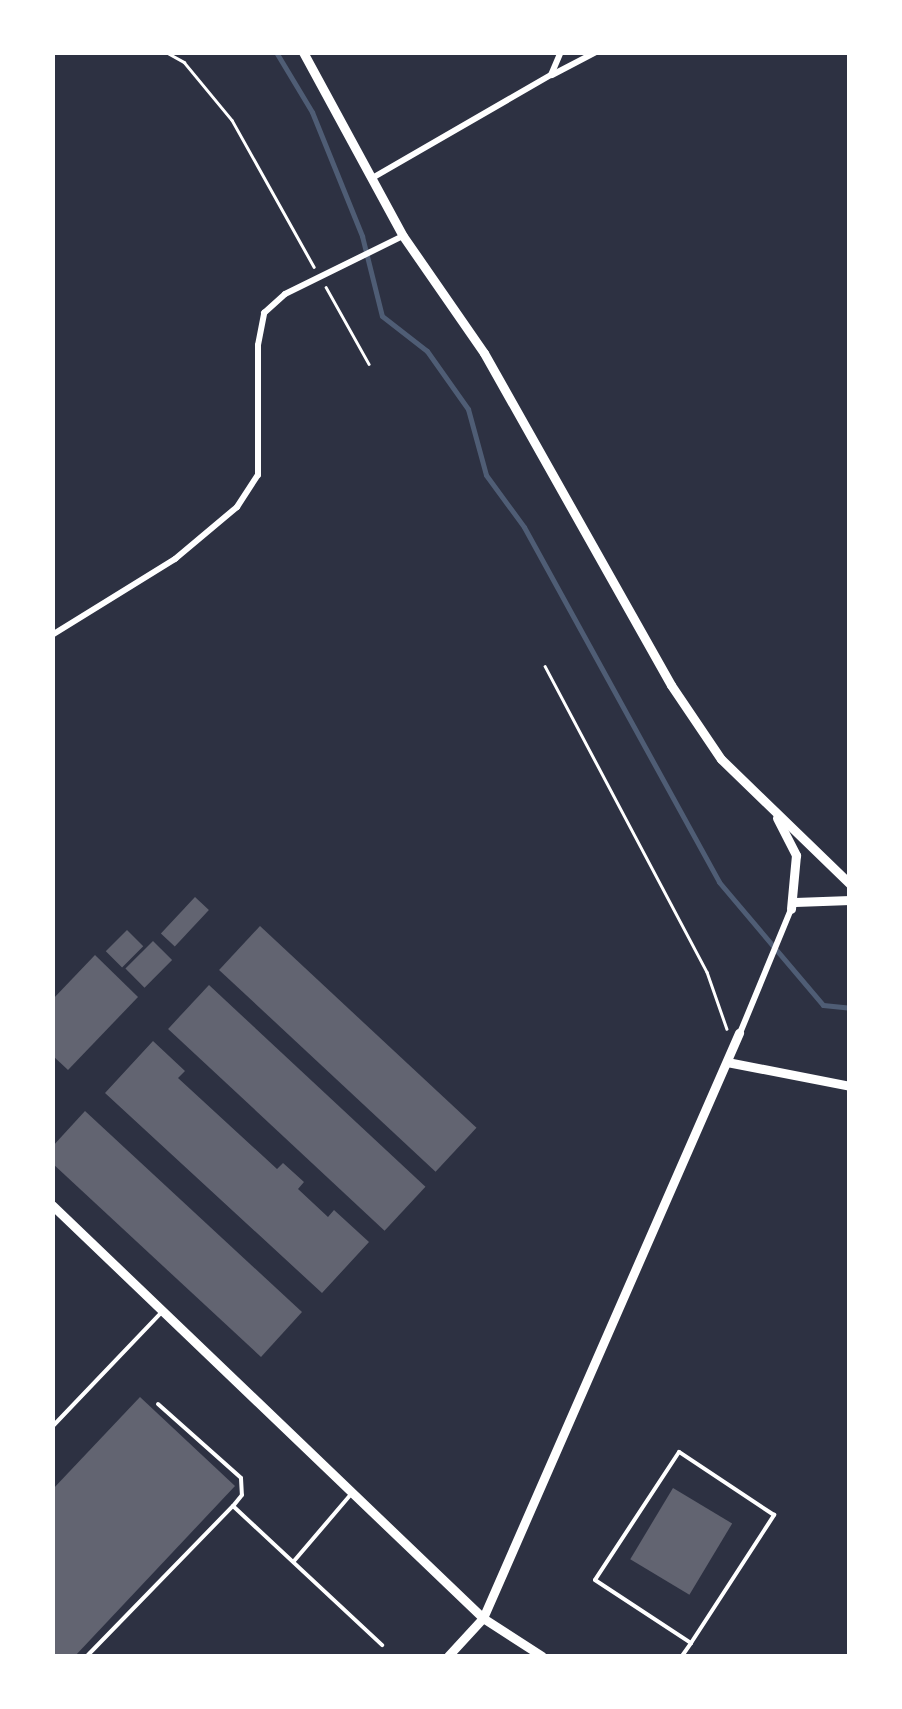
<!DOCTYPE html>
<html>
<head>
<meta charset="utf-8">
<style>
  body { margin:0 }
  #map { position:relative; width:902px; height:1709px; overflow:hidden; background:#2d3142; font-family:"Exo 2",sans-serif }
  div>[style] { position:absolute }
  .stream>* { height:5px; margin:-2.5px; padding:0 2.5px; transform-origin:2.5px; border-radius:2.5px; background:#4f5d75 }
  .building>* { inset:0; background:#626471; transform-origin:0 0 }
  .path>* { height:2.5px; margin:-1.25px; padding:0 1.25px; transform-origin:1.25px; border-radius:1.25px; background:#fff }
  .service>* { height:4px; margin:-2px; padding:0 2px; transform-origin:2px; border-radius:2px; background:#fff }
  .minor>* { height:6px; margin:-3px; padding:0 3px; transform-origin:3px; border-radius:3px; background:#fff }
  .tertiary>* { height:9px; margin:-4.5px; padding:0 4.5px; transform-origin:4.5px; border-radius:4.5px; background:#fff }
  .secondary>* { height:9px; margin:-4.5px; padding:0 4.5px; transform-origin:4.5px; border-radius:4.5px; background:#fff }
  span { translate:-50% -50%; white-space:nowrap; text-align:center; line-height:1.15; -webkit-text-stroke:8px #fff; paint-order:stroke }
  .frame { position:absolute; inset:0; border:55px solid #fff; pointer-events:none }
</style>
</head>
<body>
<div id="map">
  <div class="stream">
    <i style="left:276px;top:52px;width:70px;rotate:59deg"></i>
    <i style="left:312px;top:112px;width:134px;rotate:68deg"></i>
    <i style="left:362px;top:236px;width:82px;rotate:76deg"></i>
    <i style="left:382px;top:316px;width:57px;rotate:37.9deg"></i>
    <i style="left:427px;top:351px;width:71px;rotate:54.7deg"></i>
    <i style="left:468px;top:409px;width:68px;rotate:74.7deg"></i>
    <i style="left:486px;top:475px;width:64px;rotate:53.8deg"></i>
    <i style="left:524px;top:527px;width:405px;rotate:61.2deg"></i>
    <i style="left:719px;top:882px;width:161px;rotate:49.8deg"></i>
    <i style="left:823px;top:1005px;width:27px;rotate:6deg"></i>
  </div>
  <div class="building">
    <i style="left:195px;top:897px;width:19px;height:50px;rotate:43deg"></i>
    <i style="left:260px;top:926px;width:296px;height:60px;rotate:43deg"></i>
    <i style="left:127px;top:930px;width:23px;height:30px;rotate:45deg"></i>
    <i style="left:153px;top:941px;width:27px;height:39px;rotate:45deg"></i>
    <i style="clip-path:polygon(95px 955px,138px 997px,68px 1070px,52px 1055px,52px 1000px)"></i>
    <i style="left:209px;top:985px;width:296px;height:60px;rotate:43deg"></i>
    <i style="clip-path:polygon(153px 1041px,185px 1071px,178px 1078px,277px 1169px,283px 1163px,304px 1182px,298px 1189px,328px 1217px,334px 1210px,369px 1242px,322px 1293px,105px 1093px)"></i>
    <i style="clip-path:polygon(85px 1111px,302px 1312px,261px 1357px,52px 1163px,52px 1147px)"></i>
    <i style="clip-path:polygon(140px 1397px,235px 1486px,75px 1656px,52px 1656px,52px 1490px)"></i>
    <i style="left:673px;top:1488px;width:69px;height:83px;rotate:31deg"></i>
  </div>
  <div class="path">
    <i style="left:166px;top:52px;width:21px;rotate:29deg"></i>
    <i style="left:184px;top:62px;width:75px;rotate:50.4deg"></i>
    <i style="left:232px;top:120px;width:168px;rotate:60.8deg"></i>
    <i style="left:326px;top:287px;width:88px;rotate:60.8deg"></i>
    <i style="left:545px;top:666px;width:346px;rotate:62.1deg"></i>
    <i style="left:707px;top:972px;width:60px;rotate:70.7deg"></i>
  </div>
  <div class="service">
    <i style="left:158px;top:1404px;width:111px;rotate:41.7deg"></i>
    <i style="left:241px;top:1478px;width:17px;rotate:87deg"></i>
    <i style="left:242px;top:1495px;width:14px;rotate:129deg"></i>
    <i style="left:52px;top:1427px;width:156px;rotate:-46.3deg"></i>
    <i style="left:294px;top:1561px;width:89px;rotate:-49.5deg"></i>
    <i style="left:87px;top:1656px;width:209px;rotate:-45.8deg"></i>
    <i style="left:233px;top:1506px;width:204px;rotate:43deg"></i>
    <i style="left:682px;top:1656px;width:16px;rotate:-55deg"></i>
    <i style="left:691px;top:1643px;width:153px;rotate:-57deg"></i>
    <i style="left:774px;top:1515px;width:114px;rotate:-146.4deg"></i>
    <i style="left:679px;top:1452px;width:153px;rotate:123.3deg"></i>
    <i style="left:595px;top:1580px;width:115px;rotate:33.3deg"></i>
  </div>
  <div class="minor">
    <i style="left:552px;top:75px;width:50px;rotate:-27.6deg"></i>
    <i style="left:374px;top:177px;width:204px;rotate:-30deg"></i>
    <i style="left:551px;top:75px;width:25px;rotate:-67deg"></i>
    <i style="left:52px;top:635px;width:145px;rotate:-31.7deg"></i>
    <i style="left:175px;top:559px;width:81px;rotate:-40deg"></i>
    <i style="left:237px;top:507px;width:38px;rotate:-57deg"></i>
    <i style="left:258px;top:475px;width:130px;rotate:-90deg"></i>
    <i style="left:258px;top:345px;width:33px;rotate:-79deg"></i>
    <i style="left:264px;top:313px;width:28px;rotate:-42deg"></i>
    <i style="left:285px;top:294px;width:131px;rotate:-26.2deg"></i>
    <i style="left:740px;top:1033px;width:134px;rotate:-67.6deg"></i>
  </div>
  <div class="tertiary">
    <i style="left:777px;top:818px;width:42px;rotate:62.8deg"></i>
    <i style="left:796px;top:855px;width:54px;rotate:95.3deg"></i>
    <i style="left:795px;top:902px;width:55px;rotate:-2.1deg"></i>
    <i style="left:727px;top:1062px;width:125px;rotate:11deg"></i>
    <i style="left:52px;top:1205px;width:597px;rotate:43.78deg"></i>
    <i style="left:483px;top:1618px;width:70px;rotate:32.8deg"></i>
    <i style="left:448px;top:1656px;width:52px;rotate:-47.4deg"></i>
    <i style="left:483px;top:1618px;width:639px;rotate:-66.37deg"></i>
  </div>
  <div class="secondary">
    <i style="left:303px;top:52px;width:209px;rotate:61.5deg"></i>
    <i style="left:403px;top:236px;width:142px;rotate:55.3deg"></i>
    <i style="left:484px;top:353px;width:381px;rotate:60.6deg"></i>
    <i style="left:671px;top:685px;width:89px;rotate:56deg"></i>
    <i style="left:721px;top:759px;width:180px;rotate:44.1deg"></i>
  </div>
  <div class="frame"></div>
</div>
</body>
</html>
